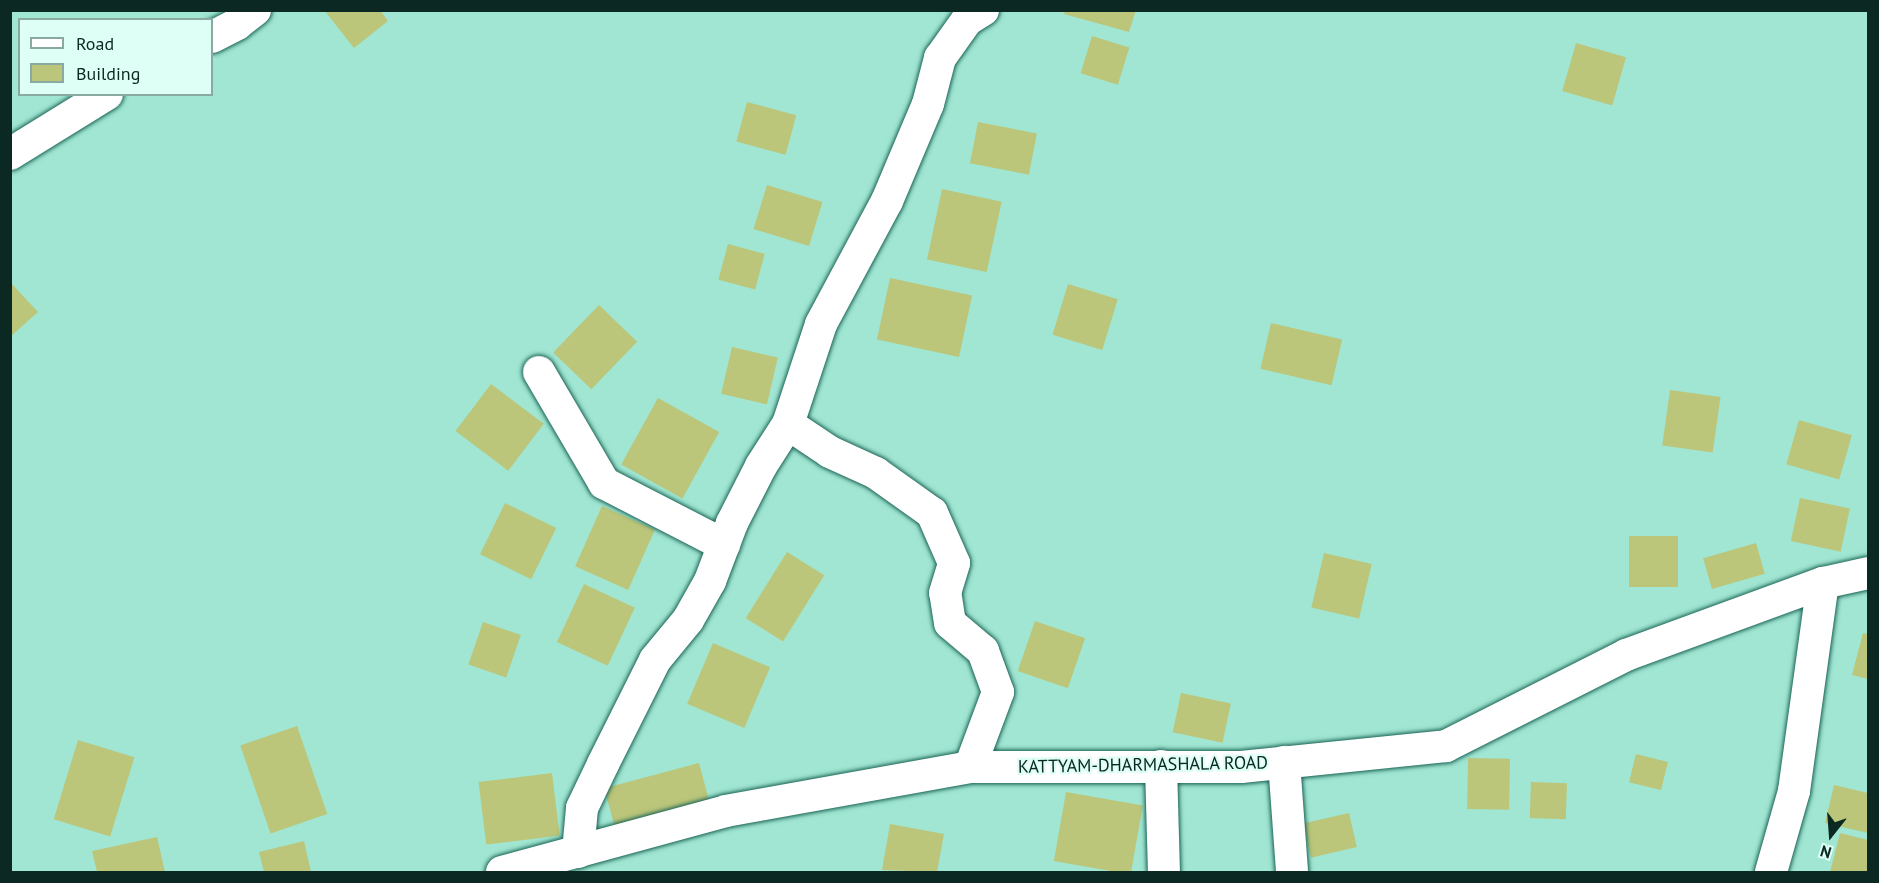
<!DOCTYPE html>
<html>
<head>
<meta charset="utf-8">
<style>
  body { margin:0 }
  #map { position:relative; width:1879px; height:883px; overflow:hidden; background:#a0e6d3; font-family:"PT Sans",sans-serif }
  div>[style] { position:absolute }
  .building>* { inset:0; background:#bbc67a; transform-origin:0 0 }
  .roads { filter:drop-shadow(0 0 2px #1b6455) drop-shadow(0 0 2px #1b6455) }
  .minor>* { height:32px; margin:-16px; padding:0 16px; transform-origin:16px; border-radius:16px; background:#fff }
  span { translate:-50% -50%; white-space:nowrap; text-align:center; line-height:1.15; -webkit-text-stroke:4.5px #ddfff5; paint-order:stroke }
  .street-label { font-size:18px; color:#0b2822 }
  .frame { position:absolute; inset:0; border:12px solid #0b2822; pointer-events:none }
  .legend { position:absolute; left:18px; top:18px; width:195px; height:78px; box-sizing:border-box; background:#ddfff5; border:2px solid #89a9a1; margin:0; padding:8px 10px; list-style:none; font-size:18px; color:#0b2822 }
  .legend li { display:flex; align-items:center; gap:12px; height:30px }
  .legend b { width:30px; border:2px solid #89a9a1 }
  .north { position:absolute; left:1801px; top:805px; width:60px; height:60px; -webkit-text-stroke:4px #ddfff5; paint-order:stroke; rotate:197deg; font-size:16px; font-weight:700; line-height:24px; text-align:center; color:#0b2822 }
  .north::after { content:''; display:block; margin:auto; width:21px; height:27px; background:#0b2822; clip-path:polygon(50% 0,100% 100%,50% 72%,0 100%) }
</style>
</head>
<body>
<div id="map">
  <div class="building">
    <i style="clip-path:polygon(324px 10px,380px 10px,388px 21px,354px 48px)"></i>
    <i style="clip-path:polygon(1065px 10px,1136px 10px,1129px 32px,1064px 14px)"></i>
    <i style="left:1092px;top:36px;width:39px;height:39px;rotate:17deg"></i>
    <i style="left:1576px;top:43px;width:52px;height:50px;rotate:16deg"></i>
    <i style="left:747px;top:102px;width:51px;height:41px;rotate:15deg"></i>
    <i style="left:978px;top:122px;width:60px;height:42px;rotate:11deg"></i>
    <i style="left:767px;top:185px;width:58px;height:46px;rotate:17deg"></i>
    <i style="left:942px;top:189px;width:61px;height:72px;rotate:12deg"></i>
    <i style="left:728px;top:244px;width:38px;height:37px;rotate:15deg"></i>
    <i style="left:890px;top:278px;width:84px;height:63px;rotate:12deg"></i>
    <i style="clip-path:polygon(10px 282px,38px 312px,10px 337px)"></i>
    <i style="left:1068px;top:284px;width:52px;height:53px;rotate:17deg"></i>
    <i style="left:599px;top:305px;width:53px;height:66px;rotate:44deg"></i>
    <i style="left:1271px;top:323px;width:73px;height:47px;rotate:13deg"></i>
    <i style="left:732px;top:347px;width:47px;height:48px;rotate:13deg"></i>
    <i style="left:491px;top:384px;width:66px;height:59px;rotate:37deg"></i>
    <i style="left:1670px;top:390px;width:51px;height:56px;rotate:8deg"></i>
    <i style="left:658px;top:398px;width:70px;height:76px;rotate:29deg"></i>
    <i style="left:1799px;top:420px;width:55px;height:46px;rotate:16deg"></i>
    <i style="left:1800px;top:498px;width:51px;height:44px;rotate:12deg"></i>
    <i style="left:505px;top:503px;width:57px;height:57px;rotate:26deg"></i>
    <i style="left:602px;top:506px;width:58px;height:66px;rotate:24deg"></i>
    <i style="left:1629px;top:536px;width:49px;height:51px"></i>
    <i style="left:1756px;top:543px;width:32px;height:55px;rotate:74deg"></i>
    <i style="left:787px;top:552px;width:44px;height:78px;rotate:32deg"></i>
    <i style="left:1324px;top:553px;width:49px;height:56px;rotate:13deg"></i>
    <i style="left:584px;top:584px;width:56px;height:64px;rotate:25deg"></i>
    <i style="left:1035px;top:621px;width:53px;height:53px;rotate:19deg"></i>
    <i style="left:483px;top:622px;width:40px;height:45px;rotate:19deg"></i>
    <i style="clip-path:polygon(1863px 633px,1868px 634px,1868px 679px,1852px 675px)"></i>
    <i style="left:713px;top:643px;width:62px;height:66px;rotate:23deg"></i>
    <i style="left:1181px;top:693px;width:51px;height:40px;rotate:12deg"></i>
    <i style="left:297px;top:726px;width:93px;height:60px;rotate:71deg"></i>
    <i style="left:78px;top:740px;width:59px;height:83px;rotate:17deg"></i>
    <i style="left:1636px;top:754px;width:33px;height:29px;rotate:14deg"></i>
    <i style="left:1468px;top:758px;width:42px;height:51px;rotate:1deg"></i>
    <i style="left:699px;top:763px;width:38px;height:98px;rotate:75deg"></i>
    <i style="left:552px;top:773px;width:63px;height:74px;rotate:83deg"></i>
    <i style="left:1531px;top:782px;width:36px;height:36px;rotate:2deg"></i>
    <i style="clip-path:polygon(1834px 785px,1868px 793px,1868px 833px,1825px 823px)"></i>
    <i style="left:1066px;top:792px;width:78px;height:70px;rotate:10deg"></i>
    <i style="left:1349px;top:813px;width:35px;height:47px;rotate:77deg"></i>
    <i style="clip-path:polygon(890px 824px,944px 834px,937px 872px,882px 870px)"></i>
    <i style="clip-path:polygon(1840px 833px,1868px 840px,1868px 872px,1830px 872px)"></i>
    <i style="clip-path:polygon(157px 837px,165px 872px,97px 872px,92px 851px)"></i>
    <i style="clip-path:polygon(304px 841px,311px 872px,264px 872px,259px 852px)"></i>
  </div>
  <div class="roads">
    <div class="minor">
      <i style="left:212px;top:37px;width:28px;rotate:-27deg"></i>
      <i style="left:237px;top:24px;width:23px;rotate:-38deg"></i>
      <i style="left:10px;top:154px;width:114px;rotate:-31.7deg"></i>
      <i style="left:539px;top:372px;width:129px;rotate:59.6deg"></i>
      <i style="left:604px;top:483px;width:135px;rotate:27.3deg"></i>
      <i style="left:1284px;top:762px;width:110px;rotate:85.8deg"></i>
      <i style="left:1161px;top:766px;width:106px;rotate:88.4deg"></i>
      <i style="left:970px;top:767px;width:80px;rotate:-69.5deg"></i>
      <i style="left:998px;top:692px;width:44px;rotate:-110.1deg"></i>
      <i style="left:983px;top:651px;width:43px;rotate:-139.7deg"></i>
      <i style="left:950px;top:623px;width:30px;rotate:-99deg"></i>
      <i style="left:945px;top:593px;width:31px;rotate:-73deg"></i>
      <i style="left:954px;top:563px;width:55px;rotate:-113.7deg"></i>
      <i style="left:932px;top:513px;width:69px;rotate:-144.5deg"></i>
      <i style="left:876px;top:473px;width:51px;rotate:-155.5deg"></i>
      <i style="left:830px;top:452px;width:50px;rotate:-146.3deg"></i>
      <i style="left:788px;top:424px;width:105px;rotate:-71.7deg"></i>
      <i style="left:821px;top:324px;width:140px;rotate:-61.8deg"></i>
      <i style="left:887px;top:201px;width:105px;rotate:-67.1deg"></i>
      <i style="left:928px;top:104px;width:48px;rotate:-75.4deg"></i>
      <i style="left:940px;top:58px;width:47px;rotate:-54.6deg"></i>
      <i style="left:967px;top:20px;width:19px;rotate:-32deg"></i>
      <i style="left:578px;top:852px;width:44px;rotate:-84.8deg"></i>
      <i style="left:582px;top:808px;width:49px;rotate:-64.5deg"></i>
      <i style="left:603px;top:764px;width:116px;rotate:-63.4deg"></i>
      <i style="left:655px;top:660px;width:52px;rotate:-50.5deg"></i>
      <i style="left:688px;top:620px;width:45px;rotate:-60.6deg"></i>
      <i style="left:710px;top:581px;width:62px;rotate:-69.2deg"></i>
      <i style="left:732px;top:523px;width:64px;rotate:-63deg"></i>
      <i style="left:761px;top:466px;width:50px;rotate:-57.3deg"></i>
      <i style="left:502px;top:872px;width:232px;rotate:-15.2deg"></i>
      <i style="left:726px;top:811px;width:248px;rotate:-10.2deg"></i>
      <i style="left:970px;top:767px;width:271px"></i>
      <i style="left:1241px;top:767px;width:206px;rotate:-5.8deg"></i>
      <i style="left:1446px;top:746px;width:202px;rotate:-26.8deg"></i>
      <i style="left:1626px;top:655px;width:210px;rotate:-20.1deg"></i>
      <i style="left:1823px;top:583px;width:46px;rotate:-12.5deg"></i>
      <i style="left:1771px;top:872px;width:84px;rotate:-74.1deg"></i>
      <i style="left:1794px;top:791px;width:210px;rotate:-82.1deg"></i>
    </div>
  </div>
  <div class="street-label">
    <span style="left:1143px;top:765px;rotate:-1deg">KATTYAM-DHARMASHALA ROAD</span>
  </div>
  <div class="frame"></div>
  <ul class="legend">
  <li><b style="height:8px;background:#fff"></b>Road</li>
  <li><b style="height:16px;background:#bbc67a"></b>Building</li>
  </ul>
  <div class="north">N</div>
</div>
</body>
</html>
